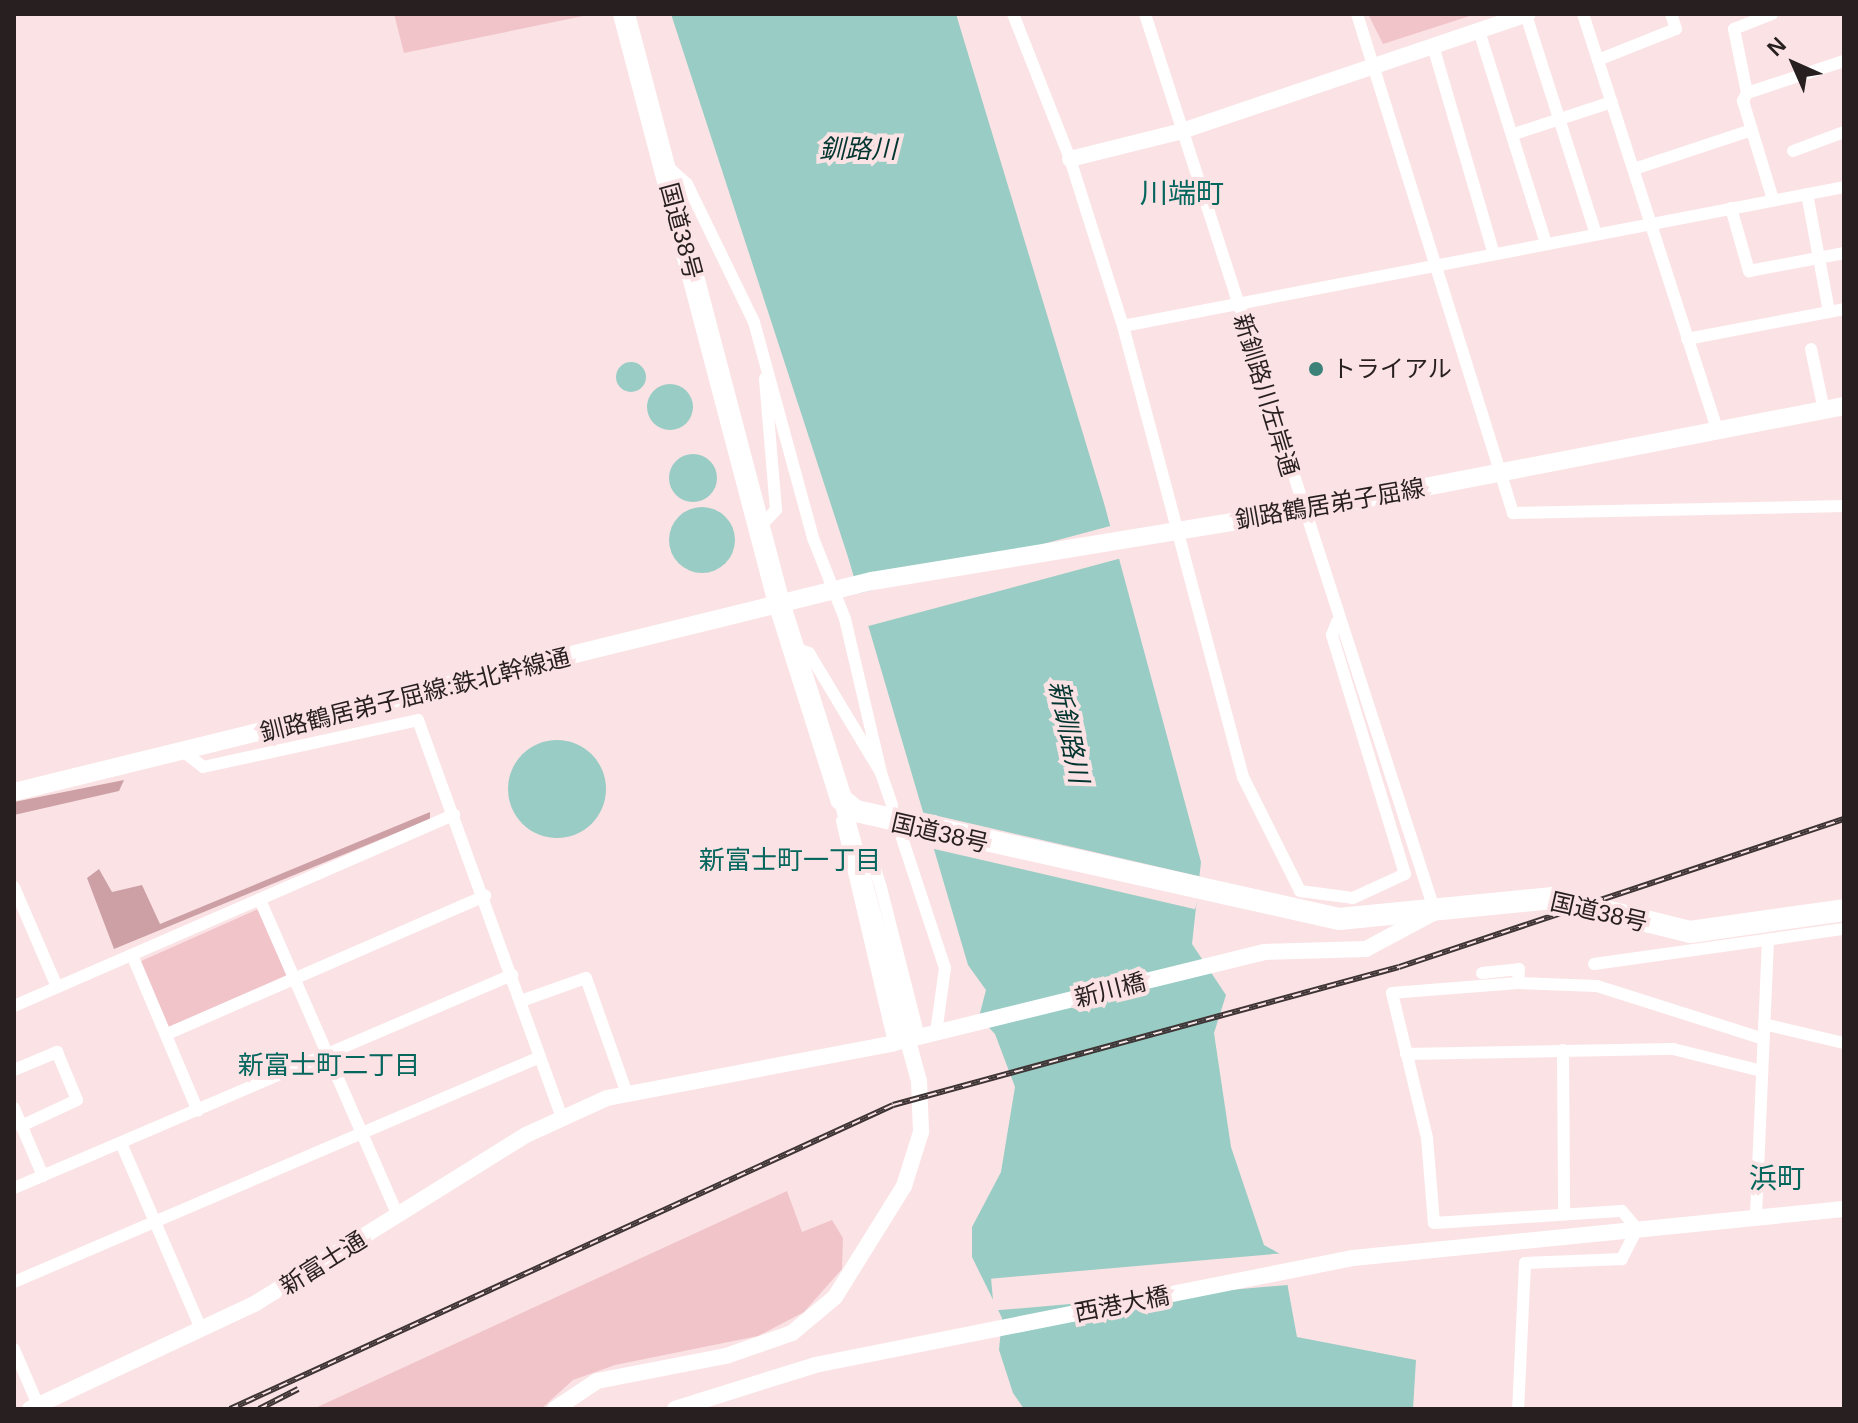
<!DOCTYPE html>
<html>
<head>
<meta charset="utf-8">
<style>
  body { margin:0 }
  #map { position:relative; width:1858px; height:1423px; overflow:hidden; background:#fbe3e5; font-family:Arial,"Noto Sans JP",sans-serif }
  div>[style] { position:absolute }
  .green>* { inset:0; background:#f1c4c9; transform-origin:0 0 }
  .forest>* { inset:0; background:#cda0a5 }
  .water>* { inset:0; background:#99ccc4 }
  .round { border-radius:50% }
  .pier>* { inset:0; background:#fbe3e5; transform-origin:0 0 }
  .street>* { height:12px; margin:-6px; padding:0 6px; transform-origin:6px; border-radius:6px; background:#fff }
  .secondary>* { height:16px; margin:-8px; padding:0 8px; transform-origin:8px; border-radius:8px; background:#fff }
  .primary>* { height:18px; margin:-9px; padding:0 9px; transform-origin:9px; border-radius:9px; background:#fff }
  .highway>* { height:22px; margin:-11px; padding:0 11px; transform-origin:11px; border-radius:11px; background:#fff }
  .rail>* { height:6px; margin-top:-3px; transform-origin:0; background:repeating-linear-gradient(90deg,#fbe3e5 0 9px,#3e3435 0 18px); box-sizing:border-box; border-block:2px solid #3e3435 }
  .dots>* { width:22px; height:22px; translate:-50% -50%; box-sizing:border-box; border:4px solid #fbe3e5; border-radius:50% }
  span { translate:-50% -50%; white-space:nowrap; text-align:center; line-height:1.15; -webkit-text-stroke:8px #fbe3e5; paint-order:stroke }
  .street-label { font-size:24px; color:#281f20 }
  .poi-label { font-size:24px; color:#281f20 }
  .left { translate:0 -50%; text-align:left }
  .water-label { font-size:26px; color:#02352f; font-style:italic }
  .neighbourhood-label { font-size:26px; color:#05665d }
  .quarter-label { font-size:28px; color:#05665d }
  .frame { position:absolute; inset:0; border:16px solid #281f20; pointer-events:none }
  .north { position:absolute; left:1754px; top:24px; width:80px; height:80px; -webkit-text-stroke:6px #fbe3e5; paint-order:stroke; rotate:315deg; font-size:22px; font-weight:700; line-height:32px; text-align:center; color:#281f20 }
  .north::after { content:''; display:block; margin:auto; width:28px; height:36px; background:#281f20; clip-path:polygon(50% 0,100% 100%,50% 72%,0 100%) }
</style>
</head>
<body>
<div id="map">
  <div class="green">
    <i style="clip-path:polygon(394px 14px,593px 14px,404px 53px)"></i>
    <i style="clip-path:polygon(1368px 14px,1476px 14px,1383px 44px)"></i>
    <i style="left:258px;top:909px;width:72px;height:131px;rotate:66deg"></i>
    <i style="clip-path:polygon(787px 1191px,802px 1232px,832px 1220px,843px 1238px,842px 1269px,804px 1312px,758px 1336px,615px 1365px,573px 1380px,541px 1409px,313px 1409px)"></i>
  </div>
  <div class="forest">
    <i style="clip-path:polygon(124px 780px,119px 791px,14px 815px,14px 802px)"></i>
    <i style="clip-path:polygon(430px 812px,430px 819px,114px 949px,87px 878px,99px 869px,112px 892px,142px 885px,160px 924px)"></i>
  </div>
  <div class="water">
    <i style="clip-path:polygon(671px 14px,956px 14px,1104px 503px,1201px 862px,1192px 944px,1226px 995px,1214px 1033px,1231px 1147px,1264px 1245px,1282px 1255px,1297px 1337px,1416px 1360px,1413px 1409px,1024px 1409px,1013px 1393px,999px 1350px,1002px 1318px,972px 1257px,972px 1227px,1001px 1172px,1015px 1087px,995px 1034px,979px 1017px,986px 990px,968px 965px,848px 557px)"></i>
    <i class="round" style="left:616px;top:362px;width:30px;height:30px"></i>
    <i class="round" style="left:647px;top:384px;width:46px;height:46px"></i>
    <i class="round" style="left:669px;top:454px;width:48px;height:48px"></i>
    <i class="round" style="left:669px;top:507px;width:66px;height:66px"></i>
    <i class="round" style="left:508px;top:740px;width:98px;height:98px"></i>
  </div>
  <div class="pier">
    <i style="left:1114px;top:525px;width:34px;height:270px;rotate:75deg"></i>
    <i style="left:921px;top:812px;width:289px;height:33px;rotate:13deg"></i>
    <i style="left:1285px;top:1253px;width:32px;height:295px;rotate:85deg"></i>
  </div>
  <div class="street">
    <i style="left:1013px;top:14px;width:156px;rotate:68.5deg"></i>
    <i style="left:1070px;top:159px;width:175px;rotate:72.4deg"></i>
    <i style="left:1123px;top:326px;width:467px;rotate:75.1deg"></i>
    <i style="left:1243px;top:777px;width:127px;rotate:63.4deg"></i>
    <i style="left:1300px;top:891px;width:53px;rotate:7.5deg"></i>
    <i style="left:1353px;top:898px;width:57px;rotate:-24.8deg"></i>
    <i style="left:1405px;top:874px;width:250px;rotate:-107deg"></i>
    <i style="left:1332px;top:635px;width:14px;rotate:-69deg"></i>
    <i style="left:1145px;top:14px;width:944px;rotate:72.1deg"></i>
    <i style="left:1357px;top:14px;width:523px;rotate:72.64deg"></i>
    <i style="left:1513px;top:513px;width:331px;rotate:-1.2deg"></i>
    <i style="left:1583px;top:14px;width:437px;rotate:72.1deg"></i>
    <i style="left:1772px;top:14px;width:41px;rotate:158.5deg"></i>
    <i style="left:1734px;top:29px;width:65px;rotate:78.5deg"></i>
    <i style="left:1747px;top:93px;width:102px;rotate:-18.3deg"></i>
    <i style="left:1526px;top:15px;width:230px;rotate:72.3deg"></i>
    <i style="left:1479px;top:31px;width:223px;rotate:72.5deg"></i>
    <i style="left:1433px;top:46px;width:217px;rotate:73.7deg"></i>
    <i style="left:1598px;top:60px;width:84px;rotate:-21.7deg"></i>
    <i style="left:1676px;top:29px;width:16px;rotate:-108deg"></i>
    <i style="left:1747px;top:93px;width:9px;rotate:117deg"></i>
    <i style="left:1743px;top:101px;width:103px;rotate:73.1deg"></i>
    <i style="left:1514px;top:134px;width:103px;rotate:-18.1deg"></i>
    <i style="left:1793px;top:151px;width:54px;rotate:-20.4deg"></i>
    <i style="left:668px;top:167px;width:25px;rotate:42deg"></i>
    <i style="left:687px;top:184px;width:153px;rotate:64.1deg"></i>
    <i style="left:754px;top:322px;width:224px;rotate:74.7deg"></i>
    <i style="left:813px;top:538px;width:87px;rotate:68.4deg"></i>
    <i style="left:845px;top:619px;width:158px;rotate:76.8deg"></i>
    <i style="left:1634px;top:169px;width:124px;rotate:-18.3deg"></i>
    <i style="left:1807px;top:194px;width:120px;rotate:79.4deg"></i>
    <i style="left:1731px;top:208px;width:66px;rotate:74.1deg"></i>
    <i style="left:1749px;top:271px;width:97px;rotate:-10.7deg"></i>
    <i style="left:1123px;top:326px;width:734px;rotate:-10.91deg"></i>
    <i style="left:1687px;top:339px;width:160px;rotate:-10.8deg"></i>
    <i style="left:1811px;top:349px;width:62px;rotate:78deg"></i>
    <i style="left:759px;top:528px;width:25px;rotate:-47deg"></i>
    <i style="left:776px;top:510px;width:132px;rotate:-94.8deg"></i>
    <i style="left:795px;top:648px;width:15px;rotate:20deg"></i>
    <i style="left:809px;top:653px;width:140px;rotate:59deg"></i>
    <i style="left:881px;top:773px;width:34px;rotate:71deg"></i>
    <i style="left:184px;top:752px;width:24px;rotate:38deg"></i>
    <i style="left:203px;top:767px;width:220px;rotate:-12.3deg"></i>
    <i style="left:418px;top:720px;width:422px;rotate:70.1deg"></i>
    <i style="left:842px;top:821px;width:228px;rotate:76.8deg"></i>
    <i style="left:902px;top:838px;width:137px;rotate:71.7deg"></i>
    <i style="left:945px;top:968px;width:66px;rotate:97.9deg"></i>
    <i style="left:858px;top:851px;width:19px;rotate:39deg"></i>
    <i style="left:873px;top:863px;width:26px;rotate:72deg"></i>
    <i style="left:881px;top:888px;width:154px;rotate:75.7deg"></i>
    <i style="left:14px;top:887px;width:109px;rotate:66.7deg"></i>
    <i style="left:260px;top:900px;width:345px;rotate:66.4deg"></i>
    <i style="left:132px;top:955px;width:169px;rotate:67.1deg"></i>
    <i style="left:1594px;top:964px;width:252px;rotate:-8deg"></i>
    <i style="left:1482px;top:973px;width:37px;rotate:-6deg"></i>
    <i style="left:1519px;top:969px;width:14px;rotate:94deg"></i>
    <i style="left:1518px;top:983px;width:79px;rotate:2.2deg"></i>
    <i style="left:1597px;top:986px;width:175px;rotate:17.6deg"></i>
    <i style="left:1518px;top:983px;width:126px;rotate:175.5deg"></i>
    <i style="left:1392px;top:993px;width:149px;rotate:76.4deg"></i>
    <i style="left:1427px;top:1138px;width:85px;rotate:85.3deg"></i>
    <i style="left:1434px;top:1223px;width:188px;rotate:-3.7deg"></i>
    <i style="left:1622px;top:1211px;width:23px;rotate:50deg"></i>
    <i style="left:1637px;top:1229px;width:34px;rotate:117deg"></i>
    <i style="left:1622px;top:1259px;width:97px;rotate:177.6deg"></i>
    <i style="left:1525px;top:1263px;width:146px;rotate:92.7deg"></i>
    <i style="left:521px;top:1001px;width:69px;rotate:-19.5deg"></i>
    <i style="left:586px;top:978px;width:123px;rotate:70.5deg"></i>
    <i style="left:14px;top:1006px;width:480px;rotate:-23.5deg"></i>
    <i style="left:1764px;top:1024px;width:82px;rotate:13.4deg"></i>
    <i style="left:167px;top:1034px;width:347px;rotate:-23.5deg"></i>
    <i style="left:1563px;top:1050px;width:163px;rotate:89.6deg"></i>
    <i style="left:1406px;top:1054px;width:267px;rotate:-1.1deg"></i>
    <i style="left:1673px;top:1049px;width:92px;rotate:13.9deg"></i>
    <i style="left:14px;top:1070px;width:47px;rotate:-22.7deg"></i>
    <i style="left:57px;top:1052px;width:52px;rotate:67.4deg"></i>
    <i style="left:77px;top:1100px;width:62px;rotate:155.1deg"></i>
    <i style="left:14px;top:1108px;width:74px;rotate:66.9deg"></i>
    <i style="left:121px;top:1143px;width:202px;rotate:66.7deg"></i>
    <i style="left:14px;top:1188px;width:542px;rotate:-23.16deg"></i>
    <i style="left:1756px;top:1215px;width:274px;rotate:-87.5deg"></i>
    <i style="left:14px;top:1282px;width:572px;rotate:-23.16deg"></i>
    <i style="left:14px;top:1349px;width:61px;rotate:66.8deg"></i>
  </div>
  <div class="secondary">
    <i style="left:1070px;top:159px;width:115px;rotate:-14deg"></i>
    <i style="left:1182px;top:131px;width:365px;rotate:-18.7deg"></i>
    <i style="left:30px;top:1409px;width:250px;rotate:-25.1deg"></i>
    <i style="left:256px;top:1303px;width:318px;rotate:-31.9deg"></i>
    <i style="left:526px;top:1135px;width:89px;rotate:-24.6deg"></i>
    <i style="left:607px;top:1098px;width:292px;rotate:-10.8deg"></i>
    <i style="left:894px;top:1043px;width:381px;rotate:-13.8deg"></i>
    <i style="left:1264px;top:952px;width:102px;rotate:-1.7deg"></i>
    <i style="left:1366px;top:949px;width:78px;rotate:-28.2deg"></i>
    <i style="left:555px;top:1409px;width:50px;rotate:-33.7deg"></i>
    <i style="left:597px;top:1381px;width:131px;rotate:-11deg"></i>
    <i style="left:726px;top:1356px;width:70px;rotate:-19.2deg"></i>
    <i style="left:792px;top:1333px;width:56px;rotate:-39.9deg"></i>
    <i style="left:835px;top:1297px;width:131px;rotate:-58.1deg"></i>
    <i style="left:904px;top:1186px;width:57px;rotate:-72.5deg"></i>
    <i style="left:921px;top:1132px;width:51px;rotate:-92.2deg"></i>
    <i style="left:919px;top:1081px;width:290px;rotate:-105.4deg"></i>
    <i style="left:675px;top:1409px;width:147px;rotate:-17.4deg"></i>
    <i style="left:815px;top:1365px;width:549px;rotate:-11.25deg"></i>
    <i style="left:1353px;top:1258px;width:493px;rotate:-5.7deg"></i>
  </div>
  <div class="primary">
    <i style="left:14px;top:792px;width:884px;rotate:-13.82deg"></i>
    <i style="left:872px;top:581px;width:435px;rotate:-9.3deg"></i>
    <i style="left:1301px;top:511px;width:553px;rotate:-10.94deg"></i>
  </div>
  <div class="highway">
    <i style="left:624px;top:14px;width:609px;rotate:75.26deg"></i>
    <i style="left:779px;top:603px;width:206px;rotate:72.4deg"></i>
    <i style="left:841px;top:799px;width:19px;rotate:39deg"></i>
    <i style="left:856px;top:811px;width:495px;rotate:12.6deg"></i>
    <i style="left:1339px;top:919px;width:215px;rotate:-5.6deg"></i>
    <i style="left:1553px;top:898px;width:141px;rotate:13.9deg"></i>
    <i style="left:1690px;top:932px;width:156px;rotate:-8.1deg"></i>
  </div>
  <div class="rail">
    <i style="left:230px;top:1409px;width:729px;rotate:-24.63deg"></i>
    <i style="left:893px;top:1105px;width:524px;rotate:-15.26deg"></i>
    <i style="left:1399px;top:967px;width:469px;rotate:-18.4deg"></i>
    <i style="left:259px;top:1409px;width:44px;rotate:-27.1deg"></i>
  </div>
  <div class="dots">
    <i style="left:1316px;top:369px;background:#3c8279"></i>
  </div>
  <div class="street-label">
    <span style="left:681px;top:231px;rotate:75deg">国道38号</span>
    <span style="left:1266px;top:395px;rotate:73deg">新釧路川左岸通</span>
    <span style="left:1330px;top:504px;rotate:-10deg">釧路鶴居弟子屈線</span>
    <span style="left:415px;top:695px;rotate:-14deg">釧路鶴居弟子屈線:鉄北幹線通</span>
    <span style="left:940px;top:833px;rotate:13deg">国道38号</span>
    <span style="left:1599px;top:912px;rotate:13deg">国道38号</span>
    <span style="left:1110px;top:990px;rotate:-14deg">新川橋</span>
    <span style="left:323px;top:1263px;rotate:-32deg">新富士通</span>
    <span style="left:1122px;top:1304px;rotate:-11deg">西港大橋</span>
  </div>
  <div class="poi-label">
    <span class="left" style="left:1332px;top:369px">トライアル</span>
  </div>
  <div class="water-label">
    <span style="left:858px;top:150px">釧路川</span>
    <span style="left:1068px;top:732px;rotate:78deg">新釧路川</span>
  </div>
  <div class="neighbourhood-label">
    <span style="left:790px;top:861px">新富士町一丁目</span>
    <span style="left:329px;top:1066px">新富士町二丁目</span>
  </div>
  <div class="quarter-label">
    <span style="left:1182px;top:194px">川端町</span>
    <span style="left:1777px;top:1179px">浜町</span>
  </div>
  <div class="frame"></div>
  <div class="north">N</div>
</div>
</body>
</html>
